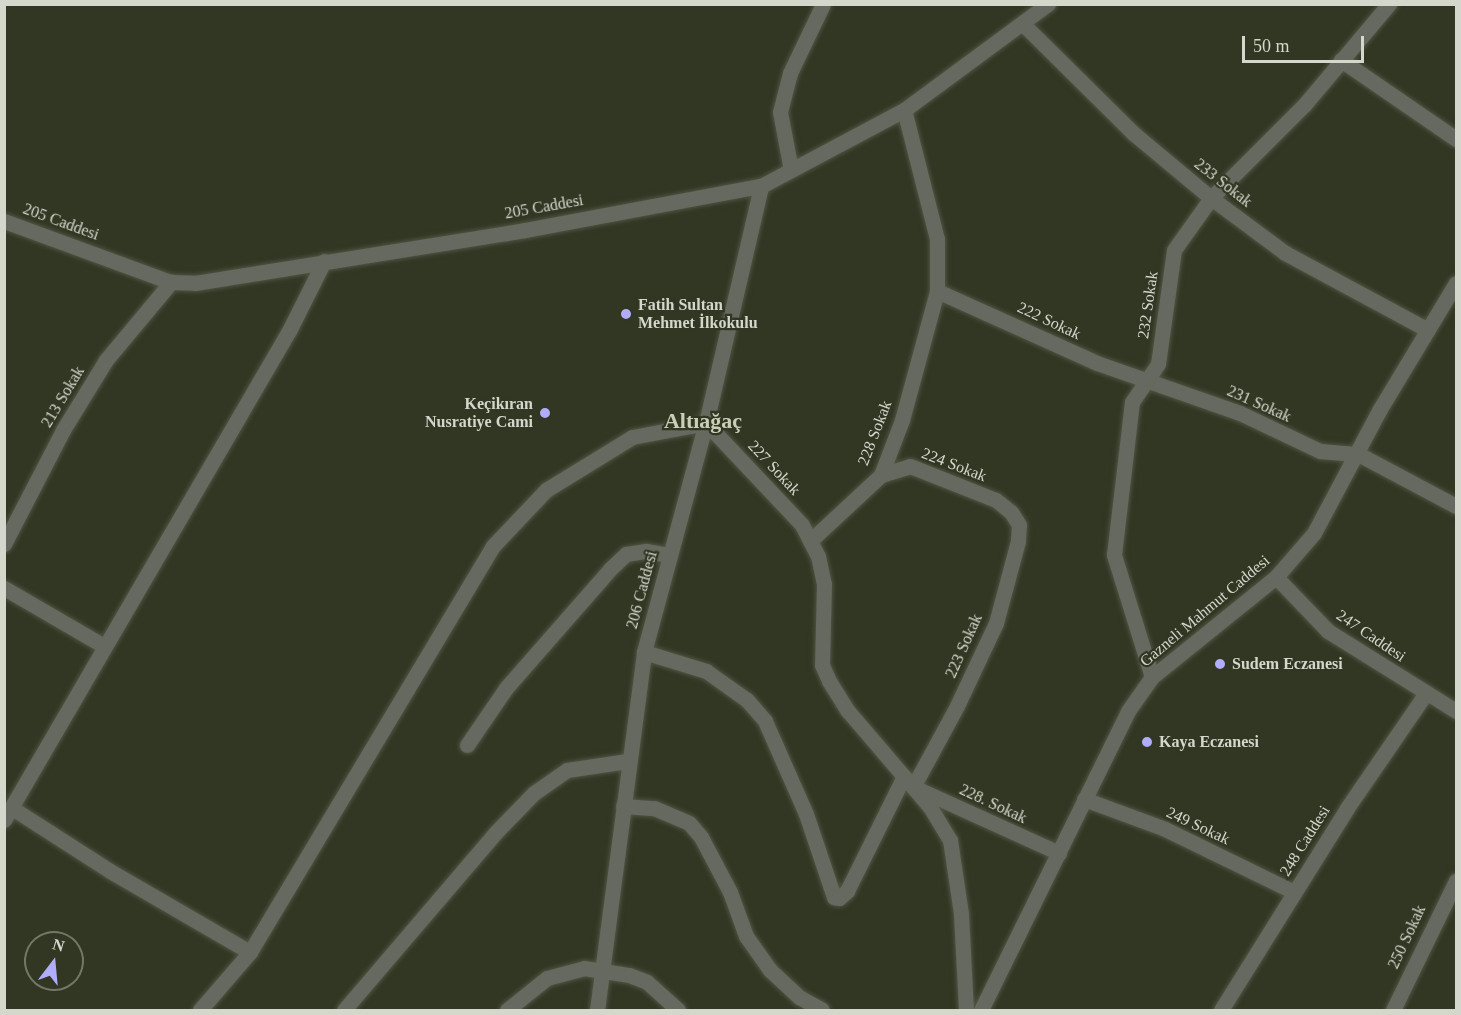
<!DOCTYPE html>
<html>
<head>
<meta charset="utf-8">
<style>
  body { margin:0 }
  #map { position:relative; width:1461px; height:1015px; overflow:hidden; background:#323724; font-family:"Times New Roman",serif }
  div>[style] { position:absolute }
  .roads { filter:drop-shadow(0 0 2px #4f5442) drop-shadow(0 0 2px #4f5442) }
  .minor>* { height:15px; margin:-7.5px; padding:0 7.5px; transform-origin:7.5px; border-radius:7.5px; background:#66695f }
  .tertiary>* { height:15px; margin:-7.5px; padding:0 7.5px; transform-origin:7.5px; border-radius:7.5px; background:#66695f }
  .dots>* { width:16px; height:16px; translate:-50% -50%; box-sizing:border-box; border:3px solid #323724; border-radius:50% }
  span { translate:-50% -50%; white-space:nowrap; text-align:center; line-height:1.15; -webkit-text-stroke:4.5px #323724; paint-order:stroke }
  .street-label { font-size:16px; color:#d4d8cc }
  .poi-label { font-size:16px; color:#d4d8cc; font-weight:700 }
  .left { translate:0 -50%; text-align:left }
  .right { translate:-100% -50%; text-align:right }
  .district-label { font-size:22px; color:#c8cfb7; font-weight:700 }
  .frame { position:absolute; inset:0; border:6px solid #d4d8cc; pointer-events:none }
  .north { position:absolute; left:24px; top:931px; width:60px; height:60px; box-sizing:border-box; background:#323724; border:2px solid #737767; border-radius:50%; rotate:16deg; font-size:16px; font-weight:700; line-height:24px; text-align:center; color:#d4d8cc }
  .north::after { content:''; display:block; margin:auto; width:21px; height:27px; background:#b1adfa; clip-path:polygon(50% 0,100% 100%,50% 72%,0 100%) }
  .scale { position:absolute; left:1242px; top:36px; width:122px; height:27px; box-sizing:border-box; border:3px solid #d4d8cc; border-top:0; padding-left:8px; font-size:18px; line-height:21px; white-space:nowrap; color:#d4d8cc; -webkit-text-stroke:4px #323724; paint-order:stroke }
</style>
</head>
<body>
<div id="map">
  <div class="roads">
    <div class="minor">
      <i style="left:1024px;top:25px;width:153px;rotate:44.7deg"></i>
      <i style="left:1133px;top:133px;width:102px;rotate:39.8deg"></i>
      <i style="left:1211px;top:198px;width:92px;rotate:36.6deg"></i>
      <i style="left:1285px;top:253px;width:162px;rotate:28.3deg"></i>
      <i style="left:1341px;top:60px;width:140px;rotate:34.5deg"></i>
      <i style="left:791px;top:170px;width:59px;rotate:-100.7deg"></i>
      <i style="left:780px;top:112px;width:40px;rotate:-75.6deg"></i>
      <i style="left:790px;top:73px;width:76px;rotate:-64.4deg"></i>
      <i style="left:4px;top:221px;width:178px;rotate:20.1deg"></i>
      <i style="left:171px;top:282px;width:24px;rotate:2deg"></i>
      <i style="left:195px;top:283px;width:334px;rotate:-9.1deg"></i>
      <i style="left:525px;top:230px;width:240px;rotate:-10.6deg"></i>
      <i style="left:937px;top:291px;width:175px;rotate:24.2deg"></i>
      <i style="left:1097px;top:363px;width:151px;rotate:19.3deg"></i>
      <i style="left:1240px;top:413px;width:89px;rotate:25.4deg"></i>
      <i style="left:1320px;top:451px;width:38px;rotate:5deg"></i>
      <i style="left:1358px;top:454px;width:111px;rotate:28deg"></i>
      <i style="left:881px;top:475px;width:30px;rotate:-17deg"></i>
      <i style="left:910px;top:466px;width:92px;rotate:21.6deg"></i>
      <i style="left:996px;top:500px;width:19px;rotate:39deg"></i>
      <i style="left:1011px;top:512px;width:15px;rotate:58deg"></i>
      <i style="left:1019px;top:525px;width:16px;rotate:94deg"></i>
      <i style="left:1018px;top:541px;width:85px;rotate:105deg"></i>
      <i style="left:996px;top:623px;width:92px;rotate:115.2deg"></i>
      <i style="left:957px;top:706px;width:92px;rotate:118.5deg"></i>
      <i style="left:810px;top:541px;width:97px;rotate:-42.9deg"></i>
      <i style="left:881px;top:475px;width:59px;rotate:-69.1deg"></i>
      <i style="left:902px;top:420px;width:134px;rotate:-74.8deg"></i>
      <i style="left:937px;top:291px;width:52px;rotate:-90deg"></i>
      <i style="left:937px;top:239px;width:133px;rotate:-104.3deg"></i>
      <i style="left:4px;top:544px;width:128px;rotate:-62.6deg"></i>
      <i style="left:63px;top:430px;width:82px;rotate:-58.4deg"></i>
      <i style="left:106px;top:360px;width:102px;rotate:-50.2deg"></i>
      <i style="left:1276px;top:577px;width:75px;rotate:46.1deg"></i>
      <i style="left:1328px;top:631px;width:151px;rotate:32deg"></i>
      <i style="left:4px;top:588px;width:116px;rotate:30.1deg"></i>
      <i style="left:644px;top:652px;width:65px;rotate:17deg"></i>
      <i style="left:706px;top:671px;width:50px;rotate:35.3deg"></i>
      <i style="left:747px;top:700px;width:28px;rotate:49deg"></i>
      <i style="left:765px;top:721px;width:102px;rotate:66.2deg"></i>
      <i style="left:806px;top:814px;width:88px;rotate:71.4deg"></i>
      <i style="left:834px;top:897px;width:5px;rotate:11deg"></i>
      <i style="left:839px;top:898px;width:11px;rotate:-41deg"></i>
      <i style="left:847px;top:891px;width:128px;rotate:-63.6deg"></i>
      <i style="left:1152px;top:677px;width:128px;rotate:-107.3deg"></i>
      <i style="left:1114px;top:555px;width:154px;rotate:-83.3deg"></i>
      <i style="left:1132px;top:402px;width:46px;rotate:-55.6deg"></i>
      <i style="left:1158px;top:364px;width:115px;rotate:-82deg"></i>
      <i style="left:1174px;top:250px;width:64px;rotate:-54.6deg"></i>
      <i style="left:1211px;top:198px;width:133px;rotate:-45deg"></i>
      <i style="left:1305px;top:104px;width:131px;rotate:-50deg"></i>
      <i style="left:467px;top:745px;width:69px;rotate:-55.6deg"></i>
      <i style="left:506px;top:688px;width:158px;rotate:-48.8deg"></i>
      <i style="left:610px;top:569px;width:22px;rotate:-43deg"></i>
      <i style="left:626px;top:554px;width:20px;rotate:-9deg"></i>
      <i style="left:646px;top:551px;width:23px;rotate:10deg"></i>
      <i style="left:918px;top:789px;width:155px;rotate:24.4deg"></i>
      <i style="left:1084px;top:799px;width:86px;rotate:20.3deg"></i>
      <i style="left:1165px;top:829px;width:144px;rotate:26deg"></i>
      <i style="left:623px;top:806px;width:31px;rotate:4deg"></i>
      <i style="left:654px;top:808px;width:38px;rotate:23deg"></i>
      <i style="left:689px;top:823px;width:18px;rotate:49deg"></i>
      <i style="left:701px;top:837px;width:62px;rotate:62.2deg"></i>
      <i style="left:730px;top:892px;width:47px;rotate:70deg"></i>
      <i style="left:746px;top:936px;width:42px;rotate:54.8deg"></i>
      <i style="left:770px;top:970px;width:40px;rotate:43deg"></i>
      <i style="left:799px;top:997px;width:26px;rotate:29deg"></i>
      <i style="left:12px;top:808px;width:117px;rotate:32.7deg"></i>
      <i style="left:110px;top:871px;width:162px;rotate:30.1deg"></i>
      <i style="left:4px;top:820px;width:568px;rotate:-59.78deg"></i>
      <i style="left:290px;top:329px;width:76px;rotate:-63.4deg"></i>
      <i style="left:200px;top:1010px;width:77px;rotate:-49.2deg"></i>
      <i style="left:250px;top:952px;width:473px;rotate:-59.1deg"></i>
      <i style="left:493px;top:546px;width:77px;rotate:-46.6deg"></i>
      <i style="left:546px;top:490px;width:101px;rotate:-31.6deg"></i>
      <i style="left:632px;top:437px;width:75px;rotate:-10.7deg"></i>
      <i style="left:706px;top:423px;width:140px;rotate:46.7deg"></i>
      <i style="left:802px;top:525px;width:35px;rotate:63deg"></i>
      <i style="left:818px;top:556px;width:29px;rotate:78deg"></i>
      <i style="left:824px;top:584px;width:81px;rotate:91.4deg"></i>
      <i style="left:822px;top:665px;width:17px;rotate:66deg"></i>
      <i style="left:829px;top:681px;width:36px;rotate:58deg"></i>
      <i style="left:848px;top:711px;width:126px;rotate:49.5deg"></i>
      <i style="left:930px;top:807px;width:39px;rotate:59deg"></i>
      <i style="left:950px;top:840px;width:75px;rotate:81.5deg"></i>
      <i style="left:961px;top:914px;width:96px;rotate:87deg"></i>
      <i style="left:344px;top:1010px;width:234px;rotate:-49.5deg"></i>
      <i style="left:496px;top:832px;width:54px;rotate:-45.7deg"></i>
      <i style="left:534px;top:793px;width:40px;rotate:-34.9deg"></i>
      <i style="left:567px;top:770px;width:61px;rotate:-8.5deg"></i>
      <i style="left:507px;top:1010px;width:51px;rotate:-38.7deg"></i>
      <i style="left:547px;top:978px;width:38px;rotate:-15deg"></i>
      <i style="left:584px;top:968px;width:46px;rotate:8.8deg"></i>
      <i style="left:629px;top:975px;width:19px;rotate:21deg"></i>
      <i style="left:647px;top:982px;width:42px;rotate:42.1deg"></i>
      <i style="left:1221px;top:1010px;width:238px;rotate:-58deg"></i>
      <i style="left:1347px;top:808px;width:140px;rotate:-55.5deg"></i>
      <i style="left:1393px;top:1010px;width:144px;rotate:-64deg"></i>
    </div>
    <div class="tertiary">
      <i style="left:597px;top:1010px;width:361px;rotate:-82.5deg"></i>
      <i style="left:644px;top:652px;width:237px;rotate:-74.9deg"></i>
      <i style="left:706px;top:423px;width:243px;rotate:-76.9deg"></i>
      <i style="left:761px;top:186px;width:162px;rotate:-28deg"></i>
      <i style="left:904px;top:110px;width:179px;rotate:-36.4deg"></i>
      <i style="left:981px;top:1010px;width:333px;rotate:-63.8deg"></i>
      <i style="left:1128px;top:711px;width:42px;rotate:-54.8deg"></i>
      <i style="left:1152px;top:677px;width:159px;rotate:-38.9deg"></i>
      <i style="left:1276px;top:577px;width:58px;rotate:-49.2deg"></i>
      <i style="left:1314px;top:533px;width:140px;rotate:-62deg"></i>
      <i style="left:1380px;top:409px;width:147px;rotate:-58.9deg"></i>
    </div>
  </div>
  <div class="dots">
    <i style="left:626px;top:314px;background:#b1adfa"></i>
    <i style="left:545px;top:413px;background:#b1adfa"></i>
    <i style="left:1220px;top:664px;background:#b1adfa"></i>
    <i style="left:1147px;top:742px;background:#b1adfa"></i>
  </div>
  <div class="street-label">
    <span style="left:1223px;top:183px;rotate:38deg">233 Sokak</span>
    <span style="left:544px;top:207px;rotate:-10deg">205 Caddesi</span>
    <span style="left:61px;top:222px;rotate:20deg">205 Caddesi</span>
    <span style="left:1148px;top:305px;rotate:-82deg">232 Sokak</span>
    <span style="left:1049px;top:321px;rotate:25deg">222 Sokak</span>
    <span style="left:63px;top:397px;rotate:-59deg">213 Sokak</span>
    <span style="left:1259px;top:404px;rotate:24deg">231 Sokak</span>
    <span style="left:875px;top:433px;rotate:-69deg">228 Sokak</span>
    <span style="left:954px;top:465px;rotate:21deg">224 Sokak</span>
    <span style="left:774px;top:468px;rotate:47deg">227 Sokak</span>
    <span style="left:642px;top:590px;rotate:-75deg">206 Caddesi</span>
    <span style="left:1205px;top:611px;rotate:-40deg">Gazneli Mahmut Caddesi</span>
    <span style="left:1371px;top:636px;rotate:34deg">247 Caddesi</span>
    <span style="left:964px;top:646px;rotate:-66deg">223 Sokak</span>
    <span style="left:993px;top:804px;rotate:25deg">228. Sokak</span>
    <span style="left:1198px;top:826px;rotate:25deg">249 Sokak</span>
    <span style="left:1305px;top:841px;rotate:-58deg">248 Caddesi</span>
    <span style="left:1407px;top:937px;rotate:-65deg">250 Sokak</span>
  </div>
  <div class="poi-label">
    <span class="left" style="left:638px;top:314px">Fatih Sultan<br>Mehmet İlkokulu</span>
    <span class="right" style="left:533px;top:413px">Keçikıran<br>Nusratiye Cami</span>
    <span class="left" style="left:1232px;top:664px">Sudem Eczanesi</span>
    <span class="left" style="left:1159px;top:742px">Kaya Eczanesi</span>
  </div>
  <div class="district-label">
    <span style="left:703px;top:421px">Altıağaç</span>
  </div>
  <div class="frame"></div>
  <div class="north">N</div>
  <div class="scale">50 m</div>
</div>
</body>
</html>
